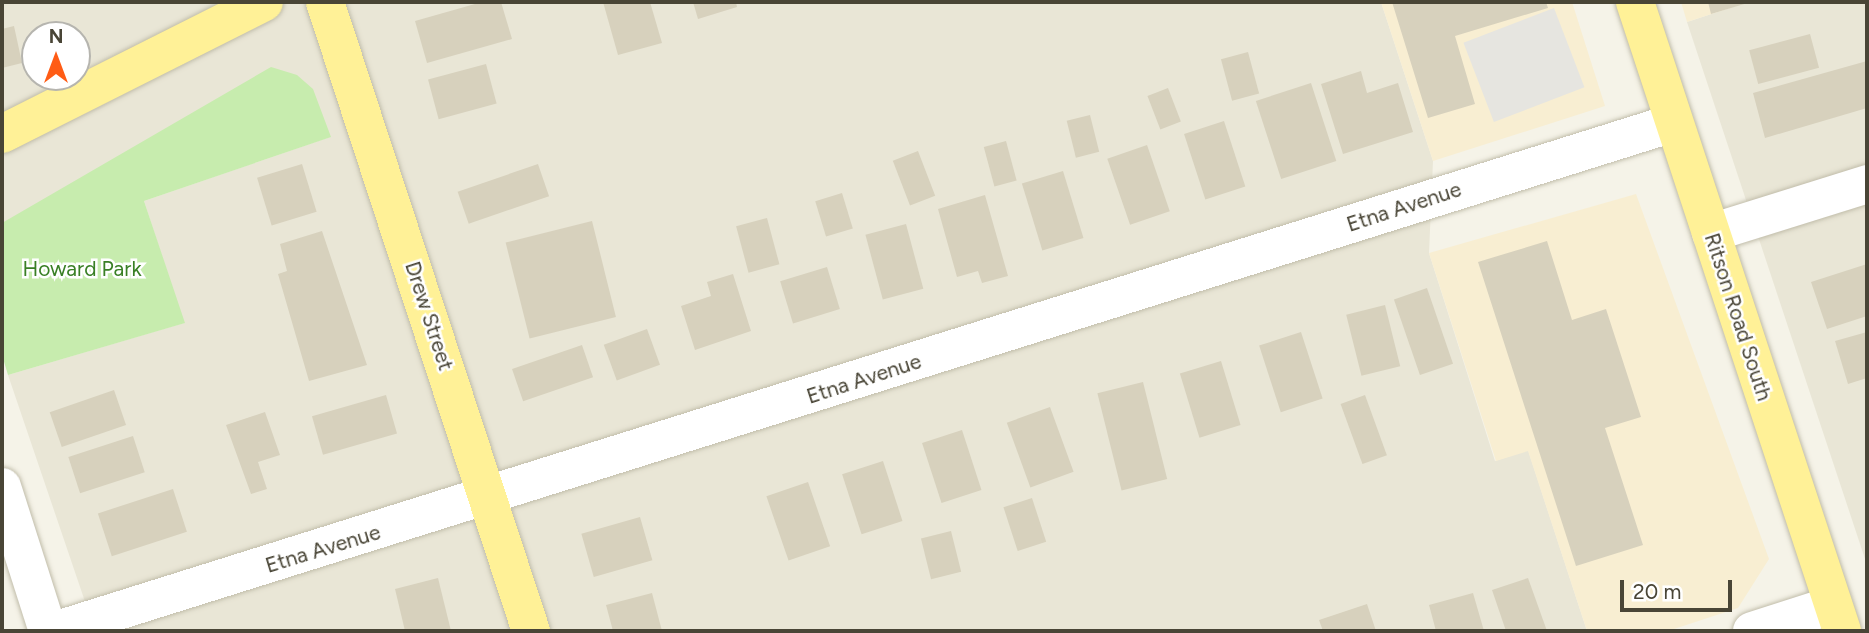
<!DOCTYPE html>
<html>
<head>
<meta charset="utf-8">
<style>
  body { margin:0 }
  #map { position:relative; width:1869px; height:633px; overflow:hidden; background:#f5f3e8; font-family:Figtree,sans-serif }
  div>[style] { position:absolute }
  .residential>* { inset:0; background:#e9e6d6 }
  .commercial>* { inset:0; background:#f8eed2 }
  .green>* { inset:0; background:#c7ecae }
  .parking>* { inset:0; background:#e6e5e0; transform-origin:0 0 }
  .building>* { inset:0; background:#d7d1bd; transform-origin:0 0 }
  .roads { filter:drop-shadow(0 0 2px #c1bdaa) drop-shadow(0 0 2px #c1bdaa) }
  .minor>* { height:38px; margin:-19px; padding:0 19px; transform-origin:19px; border-radius:19px; background:#fff }
  .major>* { height:38px; margin:-19px; padding:0 19px; transform-origin:19px; border-radius:19px; background:#fff197 }
  span { translate:-50% -50%; white-space:nowrap; text-align:center; line-height:1.15; -webkit-text-stroke:5px #fff; paint-order:stroke }
  .street-label { font-size:21px; color:#494536 }
  .park-label { font-size:21px; color:#397f25 }
  .frame { position:absolute; inset:0; border:4px solid #494536; pointer-events:none }
  .north { position:absolute; left:21px; top:21px; width:70px; height:70px; box-sizing:border-box; background:#fff; border:2px solid #b6b5af; border-radius:50%; rotate:0deg; font-size:19px; font-weight:700; line-height:28px; text-align:center; color:#494536 }
  .north::after { content:''; display:block; margin:auto; width:24px; height:32px; background:#ff5c15; clip-path:polygon(50% 0,100% 100%,50% 72%,0 100%) }
  .scale { position:absolute; left:1620px; top:580px; width:112px; height:32px; box-sizing:border-box; border:4px solid #494536; border-top:0; padding-left:9px; font-size:21px; line-height:24px; white-space:nowrap; color:#494536; -webkit-text-stroke:5px #fff; paint-order:stroke }
</style>
</head>
<body>
<div id="map">
  <div class="residential">
    <i style="clip-path:polygon(evenodd,2px 2px,1381px 2px,1433px 161px,1429px 253px,1495px 461px,1528px 450px,1587px 631px,95px 631px,8px 375px,184px 323px,144px 201px,330px 137px,2px 223px,2px 2px,35px 35px,77px 35px,77px 77px,35px 77px,35px 35px)"></i>
    <i style="clip-path:polygon(1748px 2px,1867px 2px,1867px 565px,1687px 22px)"></i>
  </div>
  <div class="commercial">
    <i style="clip-path:polygon(1381px 2px,1572px 2px,1605px 106px,1433px 161px)"></i>
    <i style="clip-path:polygon(1681px 2px,1748px 2px,1687px 22px)"></i>
    <i style="clip-path:polygon(1636px 194px,1769px 559px,1738px 608px,1668px 631px,1587px 631px,1528px 451px,1496px 461px,1429px 253px)"></i>
  </div>
  <div class="green">
    <i style="clip-path:polygon(271px 67px,297px 75px,313px 89px,331px 137px,144px 201px,185px 323px,8px 375px,2px 355px,2px 223px)"></i>
  </div>
  <div class="parking">
    <i style="left:1554px;top:8px;width:85px;height:97px;rotate:69deg"></i>
  </div>
  <div class="building">
    <i style="clip-path:polygon(482px 2px,501px 2px,512px 39px,427px 63px,415px 21px)"></i>
    <i style="clip-path:polygon(603px 2px,650px 2px,662px 43px,618px 55px)"></i>
    <i style="clip-path:polygon(693px 2px,736px 2px,737px 7px,698px 19px)"></i>
    <i style="clip-path:polygon(1392px 2px,1546px 2px,1548px 8px,1455px 36px,1475px 104px,1428px 118px)"></i>
    <i style="clip-path:polygon(1708px 2px,1751px 2px,1711px 14px)"></i>
    <i style="clip-path:polygon(14px 26px,22px 63px,2px 68px,2px 29px)"></i>
    <i style="left:1810px;top:34px;width:35px;height:63px;rotate:75deg"></i>
    <i style="left:1248px;top:52px;width:43px;height:28px;rotate:75deg"></i>
    <i style="clip-path:polygon(1867px 61px,1867px 108px,1765px 138px,1753px 93px)"></i>
    <i style="left:486px;top:64px;width:41px;height:60px;rotate:75deg"></i>
    <i style="clip-path:polygon(1361px 71px,1367px 93px,1398px 83px,1413px 132px,1343px 154px,1321px 84px)"></i>
    <i style="left:1311px;top:83px;width:82px;height:58px;rotate:72deg"></i>
    <i style="left:1168px;top:88px;width:36px;height:22px;rotate:69deg"></i>
    <i style="left:1090px;top:115px;width:38px;height:24px;rotate:76deg"></i>
    <i style="left:1224px;top:121px;width:69px;height:42px;rotate:72deg"></i>
    <i style="left:1006px;top:141px;width:41px;height:23px;rotate:75deg"></i>
    <i style="left:1147px;top:145px;width:70px;height:42px;rotate:71deg"></i>
    <i style="left:918px;top:151px;width:48px;height:27px;rotate:69deg"></i>
    <i style="left:302px;top:164px;width:50px;height:47px;rotate:73deg"></i>
    <i style="left:538px;top:164px;width:34px;height:85px;rotate:71deg"></i>
    <i style="left:1063px;top:171px;width:70px;height:43px;rotate:73deg"></i>
    <i style="left:842px;top:193px;width:37px;height:28px;rotate:73deg"></i>
    <i style="clip-path:polygon(985px 195px,1008px 276px,982px 283px,978px 271px,957px 277px,938px 209px)"></i>
    <i style="left:767px;top:218px;width:48px;height:32px;rotate:75deg"></i>
    <i style="left:592px;top:221px;width:99px;height:89px;rotate:76deg"></i>
    <i style="left:906px;top:224px;width:67px;height:42px;rotate:75deg"></i>
    <i style="clip-path:polygon(322px 231px,367px 365px,309px 381px,278px 274px,287px 271px,280px 244px)"></i>
    <i style="clip-path:polygon(1547px 241px,1572px 320px,1606px 309px,1641px 417px,1605px 428px,1643px 545px,1576px 566px,1478px 262px)"></i>
    <i style="clip-path:polygon(1867px 264px,1867px 316px,1827px 329px,1811px 282px)"></i>
    <i style="left:827px;top:267px;width:44px;height:49px;rotate:73deg"></i>
    <i style="clip-path:polygon(733px 274px,751px 331px,695px 350px,681px 306px,711px 296px,707px 282px)"></i>
    <i style="left:1427px;top:288px;width:80px;height:35px;rotate:71deg"></i>
    <i style="left:1385px;top:305px;width:63px;height:40px;rotate:76deg"></i>
    <i style="left:647px;top:329px;width:38px;height:46px;rotate:70deg"></i>
    <i style="left:1301px;top:332px;width:70px;height:44px;rotate:72deg"></i>
    <i style="clip-path:polygon(1867px 332px,1867px 378px,1848px 384px,1835px 341px)"></i>
    <i style="left:582px;top:345px;width:34px;height:74px;rotate:71deg"></i>
    <i style="left:1221px;top:361px;width:67px;height:43px;rotate:73deg"></i>
    <i style="left:1143px;top:382px;width:100px;height:47px;rotate:76deg"></i>
    <i style="left:114px;top:390px;width:37px;height:68px;rotate:71deg"></i>
    <i style="left:386px;top:395px;width:40px;height:77px;rotate:74deg"></i>
    <i style="left:1365px;top:395px;width:64px;height:26px;rotate:70deg"></i>
    <i style="left:1050px;top:407px;width:69px;height:46px;rotate:70deg"></i>
    <i style="clip-path:polygon(265px 412px,280px 455px,258px 462px,267px 489px,251px 494px,226px 425px)"></i>
    <i style="left:962px;top:430px;width:63px;height:42px;rotate:72deg"></i>
    <i style="left:133px;top:436px;width:38px;height:68px;rotate:72deg"></i>
    <i style="left:883px;top:461px;width:63px;height:43px;rotate:72deg"></i>
    <i style="left:808px;top:482px;width:68px;height:44px;rotate:71deg"></i>
    <i style="left:173px;top:489px;width:45px;height:79px;rotate:72deg"></i>
    <i style="left:1032px;top:498px;width:46px;height:30px;rotate:72deg"></i>
    <i style="left:640px;top:517px;width:45px;height:61px;rotate:74deg"></i>
    <i style="left:951px;top:531px;width:42px;height:31px;rotate:76deg"></i>
    <i style="clip-path:polygon(438px 578px,451px 631px,405px 631px,395px 589px)"></i>
    <i style="clip-path:polygon(1528px 578px,1547px 631px,1506px 631px,1492px 590px)"></i>
    <i style="clip-path:polygon(652px 593px,662px 631px,613px 631px,606px 605px)"></i>
    <i style="clip-path:polygon(1473px 593px,1484px 631px,1436px 631px,1429px 605px)"></i>
    <i style="clip-path:polygon(1367px 604px,1376px 631px,1323px 631px,1319px 620px)"></i>
  </div>
  <div class="roads">
    <div class="minor">
      <i style="left:1711px;top:233px;width:164px;rotate:-17.4deg"></i>
      <i style="left:2px;top:487px;width:151px;rotate:72.3deg"></i>
      <i style="left:54px;top:631px;width:1697px;rotate:-17.42deg"></i>
      <i style="left:1752px;top:631px;width:85px;rotate:-17.8deg"></i>
    </div>
    <div class="major">
      <i style="left:325px;top:2px;width:662px;rotate:71.87deg"></i>
      <i style="left:1635px;top:2px;width:662px;rotate:71.78deg"></i>
      <i style="left:2px;top:134px;width:293px;rotate:-26.7deg"></i>
    </div>
  </div>
  <div class="street-label">
    <span style="left:1404px;top:207px;rotate:-18deg">Etna Avenue</span>
    <span style="left:429px;top:316px;rotate:72deg">Drew Street</span>
    <span style="left:1738px;top:317px;rotate:72deg">Ritson Road South</span>
    <span style="left:864px;top:379px;rotate:-18deg">Etna Avenue</span>
    <span style="left:323px;top:549px;rotate:-17deg">Etna Avenue</span>
  </div>
  <div class="park-label">
    <span style="left:82px;top:269px">Howard Park</span>
  </div>
  <div class="frame"></div>
  <div class="north">N</div>
  <div class="scale">20 m</div>
</div>
</body>
</html>
